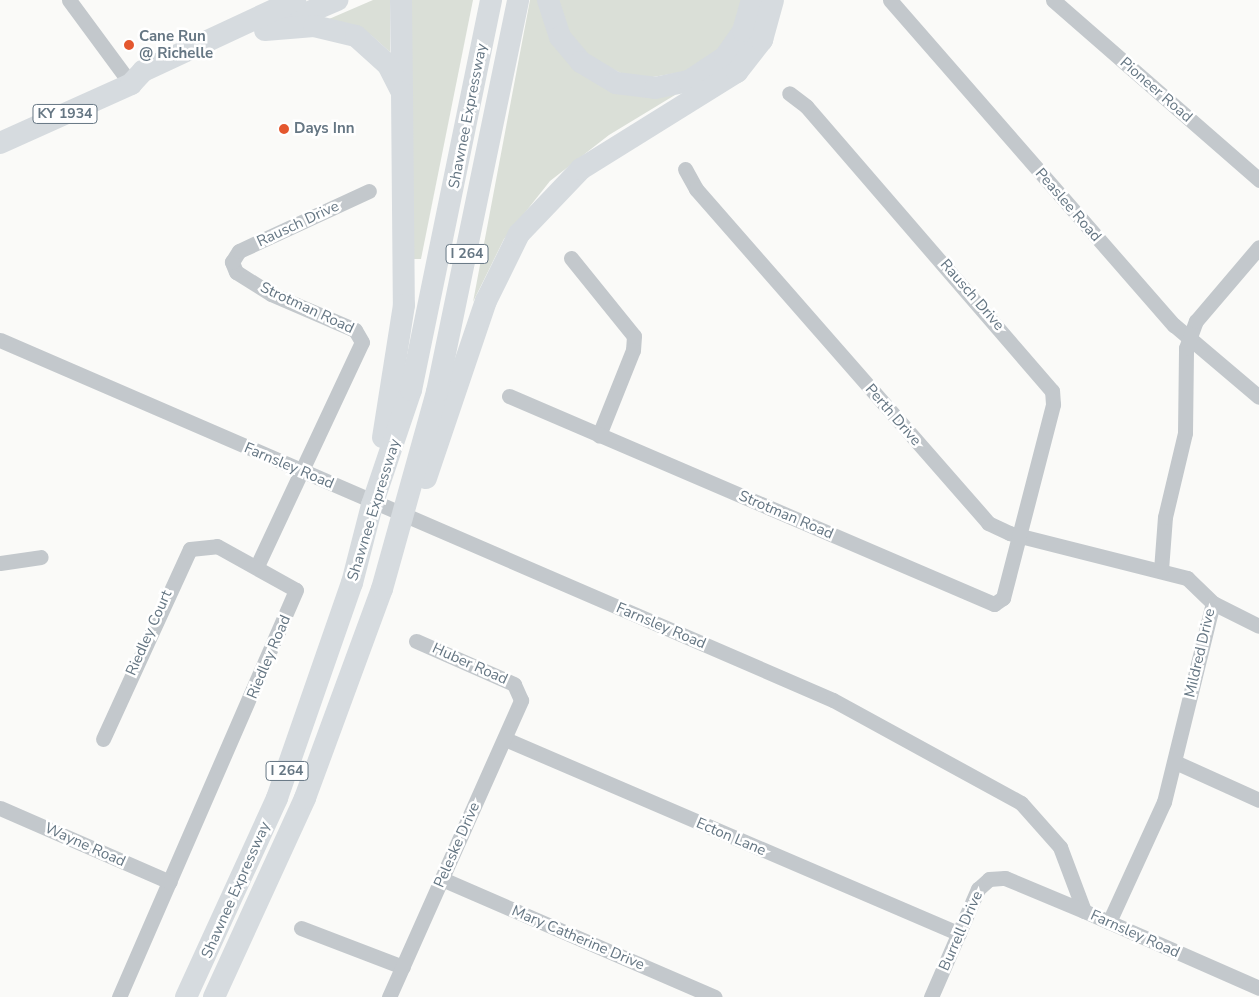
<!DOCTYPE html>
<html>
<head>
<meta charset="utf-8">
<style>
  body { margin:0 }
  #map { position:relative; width:1259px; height:997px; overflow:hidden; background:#fafaf8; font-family:"Nunito Sans",sans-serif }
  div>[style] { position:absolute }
  .green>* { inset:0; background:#dadfd7 }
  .minor>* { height:15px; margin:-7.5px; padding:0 7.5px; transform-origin:7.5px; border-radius:7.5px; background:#c3c8cc }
  .highway>* { height:22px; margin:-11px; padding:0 11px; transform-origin:11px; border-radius:11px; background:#d6dbdf }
  .dots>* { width:14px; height:14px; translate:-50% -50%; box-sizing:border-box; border:2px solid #fff; border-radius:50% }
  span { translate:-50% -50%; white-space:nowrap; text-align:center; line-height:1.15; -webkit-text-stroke:5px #fff; paint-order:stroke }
  .shield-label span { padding:1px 4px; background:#fff; border:1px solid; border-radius:4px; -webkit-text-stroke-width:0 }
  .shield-label { font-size:14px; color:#657683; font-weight:700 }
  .poi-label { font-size:15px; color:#657683; font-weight:700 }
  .left { translate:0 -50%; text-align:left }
  .street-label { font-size:15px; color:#657683 }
</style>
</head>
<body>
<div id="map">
  <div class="green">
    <i style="clip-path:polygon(373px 0,390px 0,390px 52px,371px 35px,329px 19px)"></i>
    <i style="clip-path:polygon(410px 0,473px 0,421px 259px,414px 259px)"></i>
    <i style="clip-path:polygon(530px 0,542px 0,566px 56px,675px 95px,609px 135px,550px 181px,504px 239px,473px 302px)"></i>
    <i style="clip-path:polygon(553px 0,744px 0,727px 42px,694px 70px,635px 80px,580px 53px)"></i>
  </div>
  <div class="minor">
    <i style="left:69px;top:0;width:104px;rotate:53.6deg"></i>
    <i style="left:890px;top:0;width:432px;rotate:48.9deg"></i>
    <i style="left:1174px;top:325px;width:111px;rotate:40.3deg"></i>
    <i style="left:1053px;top:0;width:274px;rotate:41.1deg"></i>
    <i style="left:685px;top:169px;width:23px;rotate:61deg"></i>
    <i style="left:696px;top:189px;width:444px;rotate:48.8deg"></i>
    <i style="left:988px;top:523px;width:23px;rotate:25deg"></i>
    <i style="left:1009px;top:533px;width:184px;rotate:14.2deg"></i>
    <i style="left:1187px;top:578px;width:36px;rotate:44deg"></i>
    <i style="left:1213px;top:603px;width:51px;rotate:26.6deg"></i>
    <i style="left:571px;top:258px;width:100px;rotate:51.1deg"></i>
    <i style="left:634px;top:336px;width:14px;rotate:94deg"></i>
    <i style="left:633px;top:350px;width:92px;rotate:111.8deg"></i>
    <i style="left:0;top:340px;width:907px;rotate:23.37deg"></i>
    <i style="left:833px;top:700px;width:214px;rotate:28.7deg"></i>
    <i style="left:1021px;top:803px;width:59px;rotate:48.4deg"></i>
    <i style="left:1060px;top:847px;width:68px;rotate:69.4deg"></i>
    <i style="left:1084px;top:911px;width:191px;rotate:23.7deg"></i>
    <i style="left:509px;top:396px;width:528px;rotate:23.21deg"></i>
    <i style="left:994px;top:604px;width:11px;rotate:-34deg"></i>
    <i style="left:1003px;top:598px;width:200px;rotate:-75.5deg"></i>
    <i style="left:1053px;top:404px;width:13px;rotate:-94deg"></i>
    <i style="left:1052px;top:391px;width:376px;rotate:-130.8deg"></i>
    <i style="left:806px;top:106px;width:21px;rotate:-143deg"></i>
    <i style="left:0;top:563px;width:41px;rotate:-8.3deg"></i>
    <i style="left:257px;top:566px;width:247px;rotate:-64.9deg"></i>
    <i style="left:362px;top:342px;width:14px;rotate:-120deg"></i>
    <i style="left:355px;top:330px;width:91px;rotate:-156.8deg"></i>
    <i style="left:271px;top:294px;width:41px;rotate:-147.8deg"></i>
    <i style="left:236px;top:272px;width:11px;rotate:-112deg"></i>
    <i style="left:232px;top:262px;width:13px;rotate:-58deg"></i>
    <i style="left:239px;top:251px;width:143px;rotate:-24.8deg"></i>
    <i style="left:1161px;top:570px;width:53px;rotate:-85.7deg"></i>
    <i style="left:1165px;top:517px;width:86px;rotate:-76.6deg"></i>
    <i style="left:1185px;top:433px;width:85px;rotate:-89.3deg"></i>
    <i style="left:1186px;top:348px;width:29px;rotate:-70deg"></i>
    <i style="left:1196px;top:321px;width:97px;rotate:-49.6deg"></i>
    <i style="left:103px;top:739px;width:209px;rotate:-65.4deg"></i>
    <i style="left:190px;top:549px;width:27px;rotate:-6deg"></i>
    <i style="left:217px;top:546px;width:90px;rotate:29.1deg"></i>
    <i style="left:296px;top:590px;width:444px;rotate:113.5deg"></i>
    <i style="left:505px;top:739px;width:494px;rotate:23.2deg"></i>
    <i style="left:1175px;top:762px;width:92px;rotate:24.3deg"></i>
    <i style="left:0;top:808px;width:185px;rotate:23.5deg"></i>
    <i style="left:442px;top:879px;width:297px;rotate:23.4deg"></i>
    <i style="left:1109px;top:922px;width:132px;rotate:-65.4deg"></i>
    <i style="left:1164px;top:802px;width:205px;rotate:-76.2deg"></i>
    <i style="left:301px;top:928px;width:109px;rotate:20.9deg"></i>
    <i style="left:389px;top:997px;width:325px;rotate:-66deg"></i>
    <i style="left:521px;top:700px;width:17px;rotate:-114deg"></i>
    <i style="left:514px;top:684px;width:107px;rotate:-156.3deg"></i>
    <i style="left:931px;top:997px;width:118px;rotate:-66.5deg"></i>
    <i style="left:978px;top:889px;width:15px;rotate:-42deg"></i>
    <i style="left:989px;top:879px;width:16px;rotate:-4deg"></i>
    <i style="left:1005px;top:878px;width:86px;rotate:22.7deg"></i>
  </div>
  <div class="highway">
    <i style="left:401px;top:0;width:89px;rotate:89.4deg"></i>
    <i style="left:548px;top:0;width:39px;rotate:72deg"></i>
    <i style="left:560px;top:37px;width:33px;rotate:50deg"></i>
    <i style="left:581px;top:62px;width:41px;rotate:31deg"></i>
    <i style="left:616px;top:83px;width:39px;rotate:7deg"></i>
    <i style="left:655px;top:88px;width:35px;rotate:-12deg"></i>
    <i style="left:689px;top:81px;width:43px;rotate:-33.7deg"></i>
    <i style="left:725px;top:57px;width:32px;rotate:-55deg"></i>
    <i style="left:743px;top:31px;width:32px;rotate:-74deg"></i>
    <i style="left:286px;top:22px;width:56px;rotate:-23.3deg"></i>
    <i style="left:265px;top:30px;width:49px;rotate:-4.7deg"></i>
    <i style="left:314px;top:26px;width:43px;rotate:13.4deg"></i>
    <i style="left:356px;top:36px;width:43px;rotate:42.2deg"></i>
    <i style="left:388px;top:65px;width:30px;rotate:63deg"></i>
    <i style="left:402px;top:92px;width:213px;rotate:89.5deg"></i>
    <i style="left:404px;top:305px;width:134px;rotate:99deg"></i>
    <i style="left:0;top:143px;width:144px;rotate:-24.2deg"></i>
    <i style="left:131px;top:84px;width:18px;rotate:-47deg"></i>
    <i style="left:143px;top:71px;width:168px;rotate:-25deg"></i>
    <i style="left:426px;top:478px;width:187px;rotate:-71.3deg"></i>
    <i style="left:486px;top:301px;width:75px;rotate:-63.8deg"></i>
    <i style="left:519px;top:234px;width:90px;rotate:-46.4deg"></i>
    <i style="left:581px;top:169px;width:184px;rotate:-31.9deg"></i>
    <i style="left:737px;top:72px;width:41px;rotate:-52deg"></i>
    <i style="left:762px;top:40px;width:41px;rotate:-74.6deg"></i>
    <i style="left:186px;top:997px;width:219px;rotate:-65.4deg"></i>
    <i style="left:277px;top:798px;width:228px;rotate:-70.8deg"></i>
    <i style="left:352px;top:583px;width:81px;rotate:-75.6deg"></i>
    <i style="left:372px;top:505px;width:121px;rotate:-71.3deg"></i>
    <i style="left:411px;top:390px;width:398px;rotate:-78.4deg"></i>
    <i style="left:214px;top:997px;width:219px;rotate:-65.4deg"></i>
    <i style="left:305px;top:798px;width:223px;rotate:-69.8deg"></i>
    <i style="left:382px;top:589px;width:205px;rotate:-74.4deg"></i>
    <i style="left:437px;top:392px;width:400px;rotate:-78.3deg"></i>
  </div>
  <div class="dots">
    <i style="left:129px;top:45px;background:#e4572e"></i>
    <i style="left:284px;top:129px;background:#e4572e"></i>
  </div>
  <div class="shield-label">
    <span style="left:65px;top:114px">KY 1934</span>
    <span style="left:467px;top:254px">I 264</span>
    <span style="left:287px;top:771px">I 264</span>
  </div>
  <div class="poi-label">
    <span class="left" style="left:139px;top:45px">Cane Run<br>@ Richelle</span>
    <span class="left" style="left:294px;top:129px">Days Inn</span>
  </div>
  <div class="street-label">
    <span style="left:1156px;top:90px;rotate:41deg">Pioneer Road</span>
    <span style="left:468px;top:116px;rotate:-79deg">Shawnee Expressway</span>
    <span style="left:1068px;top:205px;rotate:49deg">Peaslee Road</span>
    <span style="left:298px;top:224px;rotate:-25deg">Rausch Drive</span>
    <span style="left:972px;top:295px;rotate:49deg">Rausch Drive</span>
    <span style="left:307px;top:308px;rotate:25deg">Strotman Road</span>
    <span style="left:893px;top:415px;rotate:49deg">Perth Drive</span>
    <span style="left:289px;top:466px;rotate:23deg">Farnsley Road</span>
    <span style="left:374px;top:510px;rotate:-73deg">Shawnee Expressway</span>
    <span style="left:786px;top:515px;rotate:23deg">Strotman Road</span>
    <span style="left:661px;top:626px;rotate:23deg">Farnsley Road</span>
    <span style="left:149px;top:633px;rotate:-66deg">Riedley Court</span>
    <span style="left:1200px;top:653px;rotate:-77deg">Mildred Drive</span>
    <span style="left:269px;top:657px;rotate:-67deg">Riedley Road</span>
    <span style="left:470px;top:664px;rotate:24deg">Huber Road</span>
    <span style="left:731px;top:837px;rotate:23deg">Ecton Lane</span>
    <span style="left:85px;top:845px;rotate:24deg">Wayne Road</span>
    <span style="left:457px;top:845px;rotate:-66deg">Peleske Drive</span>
    <span style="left:236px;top:890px;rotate:-66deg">Shawnee Expressway</span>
    <span style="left:961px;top:931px;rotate:-66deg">Burrell Drive</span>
    <span style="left:1135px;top:934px;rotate:24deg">Farnsley Road</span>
    <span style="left:578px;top:938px;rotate:23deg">Mary Catherine Drive</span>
  </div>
</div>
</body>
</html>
